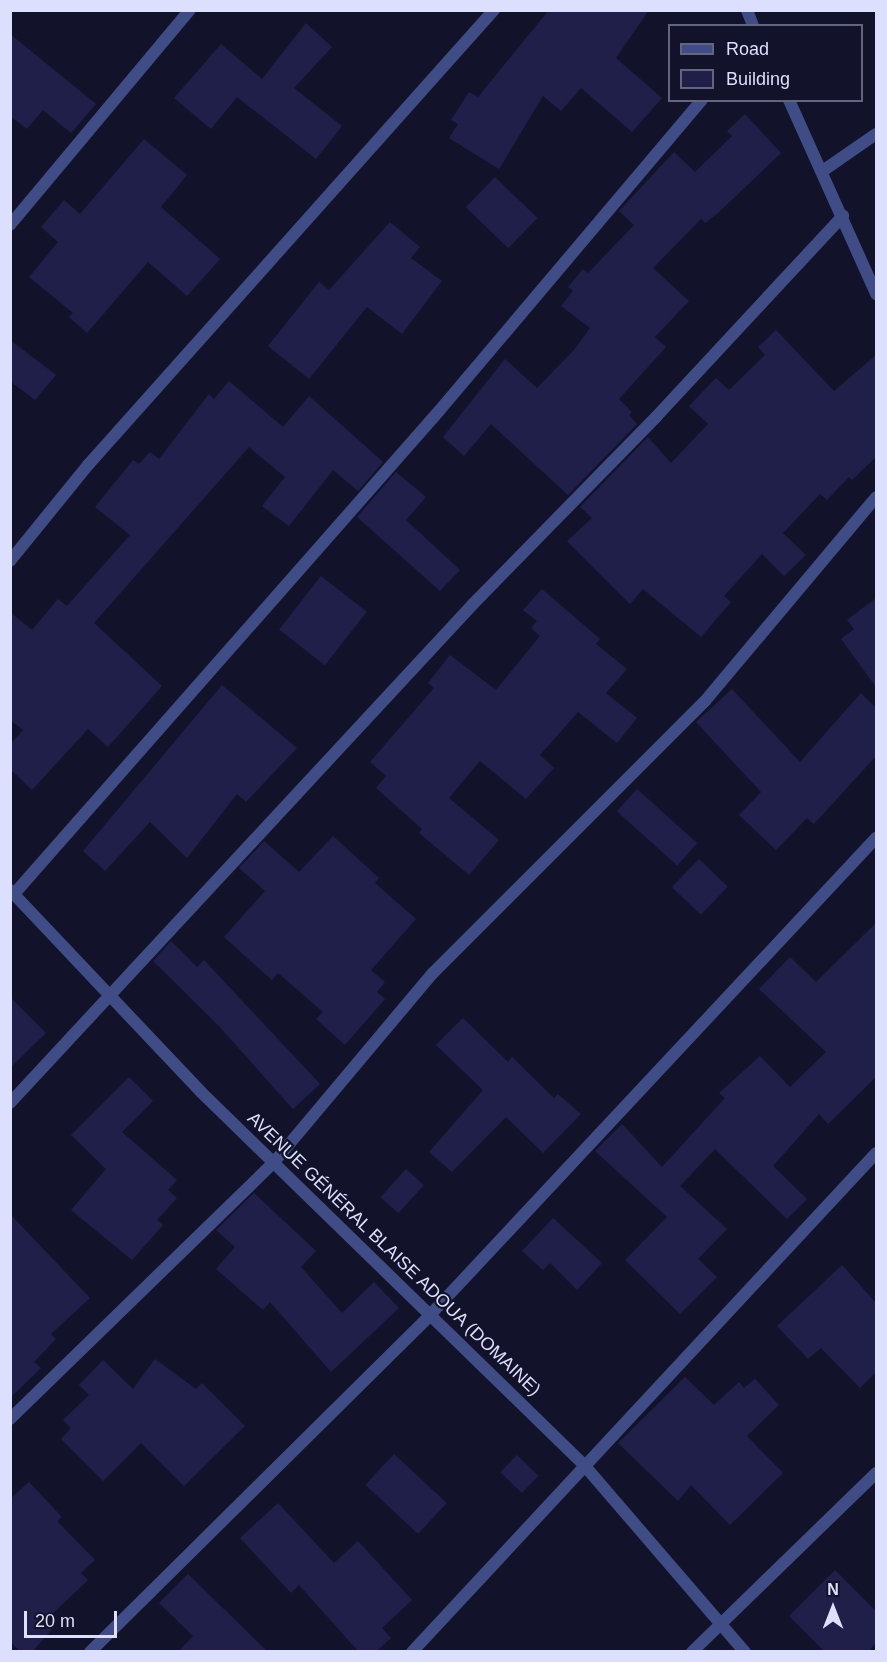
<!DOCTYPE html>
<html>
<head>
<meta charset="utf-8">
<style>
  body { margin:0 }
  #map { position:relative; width:887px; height:1662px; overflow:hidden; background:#12132a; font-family:Helvetica,sans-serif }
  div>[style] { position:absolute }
  .building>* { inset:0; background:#1f1f4a; transform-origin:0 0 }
  .street>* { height:12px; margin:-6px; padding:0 6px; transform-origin:6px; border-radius:6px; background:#3f4c86 }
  span { translate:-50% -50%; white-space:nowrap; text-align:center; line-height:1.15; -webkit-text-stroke:4.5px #12132a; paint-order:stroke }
  .street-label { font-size:18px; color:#dcdffd }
  .frame { position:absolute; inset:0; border:12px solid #dcdffd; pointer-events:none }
  .legend { position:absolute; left:668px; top:24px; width:195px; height:78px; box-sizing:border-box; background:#12132a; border:2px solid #63657e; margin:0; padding:8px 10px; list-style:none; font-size:18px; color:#dcdffd }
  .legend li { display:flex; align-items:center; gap:12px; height:30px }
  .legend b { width:30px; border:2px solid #63657e }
  .north { position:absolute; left:803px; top:1578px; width:60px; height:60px; -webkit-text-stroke:4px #12132a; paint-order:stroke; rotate:0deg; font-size:16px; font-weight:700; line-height:24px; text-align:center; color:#dcdffd }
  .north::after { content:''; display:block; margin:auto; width:21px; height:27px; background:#dcdffd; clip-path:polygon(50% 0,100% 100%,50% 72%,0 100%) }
  .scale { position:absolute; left:24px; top:1611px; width:93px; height:27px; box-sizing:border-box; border:3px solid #dcdffd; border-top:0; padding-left:8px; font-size:18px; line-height:21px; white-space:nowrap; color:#dcdffd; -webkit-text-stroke:4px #12132a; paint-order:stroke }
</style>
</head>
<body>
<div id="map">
  <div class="building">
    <i style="clip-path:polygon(549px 10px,649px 10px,616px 58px,662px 98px,632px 132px,581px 88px,561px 111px,543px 96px,499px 169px,449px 138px,458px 124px,451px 120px,469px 92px,478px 97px)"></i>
    <i style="clip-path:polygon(306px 23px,332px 47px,294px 88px,342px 126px,316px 159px,237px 97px,211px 129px,174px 98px,221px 44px,262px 79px)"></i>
    <i style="clip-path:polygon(10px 34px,96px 104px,71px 133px,43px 110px,27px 129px,10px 116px)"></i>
    <i style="clip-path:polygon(745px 114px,781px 153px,718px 213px,705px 223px,701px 219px,653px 268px,689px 301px,655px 337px,666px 347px,619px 399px,632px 412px,629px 415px,637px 424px,568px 495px,491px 424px,464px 456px,443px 437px,505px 359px,537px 388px,574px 350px,590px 328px,561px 306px,573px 291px,568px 287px,583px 269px,588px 273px,634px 225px,619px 211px,674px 152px,695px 172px,732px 136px,727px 131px)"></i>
    <i style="clip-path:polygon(144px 139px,187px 175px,161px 207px,220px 259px,187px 296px,148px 262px,87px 333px,69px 317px,73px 313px,29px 277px,58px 242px,41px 227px,64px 200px,80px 214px)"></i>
    <i style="left:495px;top:177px;width:59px;height:42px;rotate:44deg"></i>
    <i style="clip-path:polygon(390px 222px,420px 247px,411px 258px,442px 281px,402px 334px,367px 307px,309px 379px,268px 346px,319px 282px,329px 290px)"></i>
    <i style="clip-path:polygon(776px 330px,834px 391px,876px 355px,876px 457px,852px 480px,849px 477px,827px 500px,820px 494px,783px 533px,806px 555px,784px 576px,762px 554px,724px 596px,731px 602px,701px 637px,643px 589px,630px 604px,567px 541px,592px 518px,580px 507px,648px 437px,671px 463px,708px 424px,689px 406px,716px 378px,729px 390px,765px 355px,758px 347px)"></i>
    <i style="clip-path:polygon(10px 340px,56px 375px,35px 400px,10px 381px)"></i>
    <i style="clip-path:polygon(229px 381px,283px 427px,309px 396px,383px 462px,358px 491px,333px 470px,289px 526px,262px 506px,285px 477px,249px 447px,94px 623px,162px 686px,108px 747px,88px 729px,32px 790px,10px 769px,10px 744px,23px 730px,10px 720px,10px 612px,32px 630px,58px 599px,67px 606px,130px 535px,95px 507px,133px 460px,139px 464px,150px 452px,159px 459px,209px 394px,214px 399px)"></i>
    <i style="clip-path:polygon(396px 472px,426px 497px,406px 520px,460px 570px,440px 591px,357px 517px)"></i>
    <i style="left:321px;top:576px;width:58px;height:68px;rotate:38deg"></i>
    <i style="clip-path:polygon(542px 589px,600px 639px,596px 644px,627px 669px,606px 693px,637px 718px,617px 743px,578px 712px,540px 755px,554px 768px,526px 799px,480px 761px,449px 798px,499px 840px,469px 875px,419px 833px,422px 829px,376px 788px,386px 776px,370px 762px,434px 688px,428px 683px,450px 655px,496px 690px,540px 636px,531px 628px,537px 621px,523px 610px)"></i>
    <i style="clip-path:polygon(876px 598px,876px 687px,841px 639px,854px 629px,847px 620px)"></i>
    <i style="clip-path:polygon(222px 685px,297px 748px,246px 802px,237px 794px,187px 858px,150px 822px,105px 871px,83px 851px)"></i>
    <i style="clip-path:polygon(732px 689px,800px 762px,861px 693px,876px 708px,876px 756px,814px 824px,807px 818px,776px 850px,739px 815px,761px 792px,696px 722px)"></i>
    <i style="left:637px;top:789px;width:81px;height:30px;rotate:42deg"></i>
    <i style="clip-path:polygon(333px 836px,379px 878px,375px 883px,416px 919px,371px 970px,385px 982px,377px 992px,385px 999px,345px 1045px,316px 1019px,323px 1012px,278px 973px,272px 980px,224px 937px,265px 891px,239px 868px,264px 841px,299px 872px)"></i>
    <i style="left:699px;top:859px;width:40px;height:39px;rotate:44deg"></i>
    <i style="clip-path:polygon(876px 923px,876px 1077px,828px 1124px,819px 1114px,773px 1166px,807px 1199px,787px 1219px,715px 1149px,680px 1186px,727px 1229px,698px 1259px,717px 1277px,680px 1314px,625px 1260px,667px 1217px,595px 1151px,622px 1124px,662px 1167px,725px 1098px,719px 1093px,760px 1056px,790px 1087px,826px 1052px,759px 989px,790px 957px,816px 982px)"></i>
    <i style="clip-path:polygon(171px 941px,197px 967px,204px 960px,320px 1084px,293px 1109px,217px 1024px,153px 961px)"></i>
    <i style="clip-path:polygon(10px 997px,46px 1033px,10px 1068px)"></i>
    <i style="clip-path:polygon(463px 1018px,508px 1062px,512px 1057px,554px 1098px,558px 1094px,581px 1114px,543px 1153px,506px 1117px,452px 1172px,429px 1152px,483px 1090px,436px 1045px)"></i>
    <i style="clip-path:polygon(129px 1077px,153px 1101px,122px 1132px,177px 1180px,168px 1190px,177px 1198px,157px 1220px,163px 1225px,132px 1260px,71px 1210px,106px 1169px,71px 1135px)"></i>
    <i style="left:406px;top:1169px;width:24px;height:38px;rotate:42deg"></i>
    <i style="clip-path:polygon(254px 1193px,316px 1251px,301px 1267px,342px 1313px,374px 1282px,399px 1308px,331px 1372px,270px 1302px,263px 1310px,216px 1269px,235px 1247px,216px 1230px)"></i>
    <i style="clip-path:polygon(10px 1214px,90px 1298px,51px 1334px,56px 1339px,34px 1362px,41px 1368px,10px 1398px)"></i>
    <i style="clip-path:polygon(553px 1218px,602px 1263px,577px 1290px,550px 1263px,543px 1270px,522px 1251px)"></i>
    <i style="clip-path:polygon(842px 1265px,876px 1303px,876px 1372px,860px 1388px,821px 1348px,808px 1359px,777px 1326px)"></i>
    <i style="clip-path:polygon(155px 1359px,196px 1389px,202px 1383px,245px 1426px,184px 1486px,141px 1443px,103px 1481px,61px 1439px,71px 1428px,63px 1420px,89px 1395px,79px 1385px,103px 1360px,133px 1389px)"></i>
    <i style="clip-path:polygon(685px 1377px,714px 1405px,739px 1382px,744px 1388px,755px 1379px,779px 1405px,747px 1436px,783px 1473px,730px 1525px,691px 1485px,678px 1501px,618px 1443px)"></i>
    <i style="left:394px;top:1454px;width:72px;height:42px;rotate:43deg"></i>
    <i style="left:517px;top:1455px;width:30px;height:24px;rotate:44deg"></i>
    <i style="clip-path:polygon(29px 1482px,62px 1517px,57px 1521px,95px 1560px,81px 1573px,88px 1580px,47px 1619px,55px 1626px,32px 1652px,21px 1652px,10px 1642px,10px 1499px)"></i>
    <i style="clip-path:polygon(278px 1503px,334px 1563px,358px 1541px,412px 1600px,382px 1628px,391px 1638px,376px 1652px,359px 1652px,299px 1585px,291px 1593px,240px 1538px)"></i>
    <i style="clip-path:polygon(835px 1570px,876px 1611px,876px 1643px,868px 1652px,825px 1652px,789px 1616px)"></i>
    <i style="clip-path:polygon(188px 1574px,268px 1652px,178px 1652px,193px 1636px,159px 1603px)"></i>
  </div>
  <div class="street">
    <i style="left:747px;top:10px;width:17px;rotate:69deg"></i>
    <i style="left:789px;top:100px;width:213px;rotate:65.8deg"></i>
    <i style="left:824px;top:170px;width:63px;rotate:-34.7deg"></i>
    <i style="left:10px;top:225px;width:280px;rotate:-50.1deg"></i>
    <i style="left:10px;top:561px;width:124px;rotate:-50.9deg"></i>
    <i style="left:88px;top:465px;width:610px;rotate:-48.26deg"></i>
    <i style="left:10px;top:890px;width:278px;rotate:46.6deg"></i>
    <i style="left:201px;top:1092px;width:535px;rotate:44.24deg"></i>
    <i style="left:584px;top:1465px;width:247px;rotate:49.3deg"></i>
    <i style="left:14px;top:894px;width:643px;rotate:-48.65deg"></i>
    <i style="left:439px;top:411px;width:407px;rotate:-49.8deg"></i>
    <i style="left:10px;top:1103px;width:681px;rotate:-47.14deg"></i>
    <i style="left:473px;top:604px;width:262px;rotate:-45.6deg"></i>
    <i style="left:656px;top:417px;width:275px;rotate:-47.1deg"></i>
    <i style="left:10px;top:1419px;width:370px;rotate:-44.2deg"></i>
    <i style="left:275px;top:1161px;width:246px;rotate:-50deg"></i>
    <i style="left:433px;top:973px;width:385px;rotate:-45deg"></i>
    <i style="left:705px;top:701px;width:266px;rotate:-50deg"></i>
    <i style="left:90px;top:1652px;width:480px;rotate:-44.7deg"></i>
    <i style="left:431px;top:1314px;width:652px;rotate:-46.93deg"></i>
    <i style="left:412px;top:1652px;width:681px;rotate:-47.08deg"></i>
    <i style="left:692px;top:1652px;width:257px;rotate:-44.2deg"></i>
  </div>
  <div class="street-label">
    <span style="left:394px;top:1254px;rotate:44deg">AVENUE GÉNÉRAL BLAISE ADOUA (DOMAINE)</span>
  </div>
  <div class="frame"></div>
  <ul class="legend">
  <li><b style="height:8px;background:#3f4c86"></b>Road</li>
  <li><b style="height:16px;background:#1f1f4a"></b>Building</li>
  </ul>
  <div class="north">N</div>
  <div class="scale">20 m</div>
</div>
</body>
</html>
